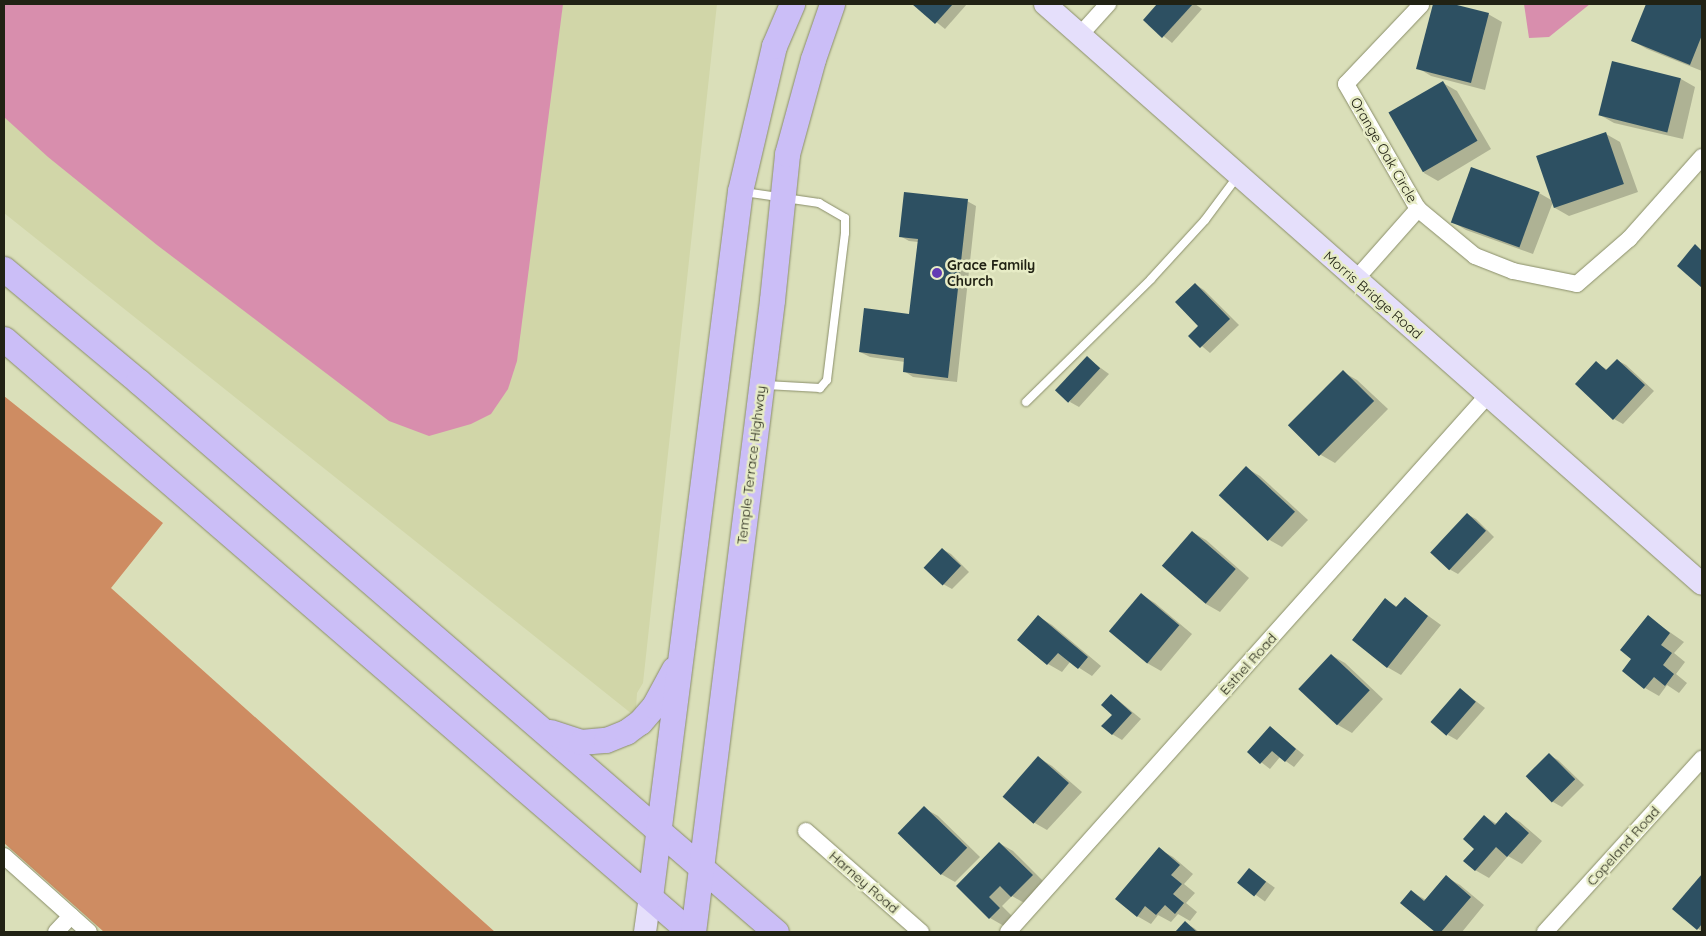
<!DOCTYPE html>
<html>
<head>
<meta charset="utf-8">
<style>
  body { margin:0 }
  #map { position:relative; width:1706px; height:936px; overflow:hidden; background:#dadfb9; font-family:Quicksand,sans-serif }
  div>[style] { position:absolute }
  .built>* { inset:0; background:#d1d6a8 }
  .forest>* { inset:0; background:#ce8c62 }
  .water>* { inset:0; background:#d88ead }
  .shadow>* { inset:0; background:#0003; transform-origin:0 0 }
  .building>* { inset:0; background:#2d5062; transform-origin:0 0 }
  .roads { filter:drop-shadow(0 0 1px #8a8e6a) drop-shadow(0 0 1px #8a8e6a) }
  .lane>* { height:8px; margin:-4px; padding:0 4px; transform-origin:4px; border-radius:4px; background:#fff }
  .street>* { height:16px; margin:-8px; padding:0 8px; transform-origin:8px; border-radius:8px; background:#fff }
  .secondary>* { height:22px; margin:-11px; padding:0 11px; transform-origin:11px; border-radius:11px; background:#e5dffb }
  .primary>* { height:25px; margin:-12.5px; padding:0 12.5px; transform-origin:12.5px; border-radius:12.5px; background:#cbbef7 }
  .dots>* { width:14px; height:14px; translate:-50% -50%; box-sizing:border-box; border:2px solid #e7ecc6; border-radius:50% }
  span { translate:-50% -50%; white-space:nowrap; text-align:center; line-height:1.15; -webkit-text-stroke:5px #e7ecc6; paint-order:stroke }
  .street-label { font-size:14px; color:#212214 }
  .poi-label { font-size:14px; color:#212214; font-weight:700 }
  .left { translate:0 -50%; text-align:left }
  .frame { position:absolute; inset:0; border:5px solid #212214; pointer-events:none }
</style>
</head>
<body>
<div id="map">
  <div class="built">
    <i style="clip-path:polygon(4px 4px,717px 4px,643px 683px,637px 693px,636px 709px,632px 714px,4px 213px)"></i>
  </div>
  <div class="forest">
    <i style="clip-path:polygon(4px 396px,163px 523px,111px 588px,495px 932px,104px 932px,4px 843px)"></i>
  </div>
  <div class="water">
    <i style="clip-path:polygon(4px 4px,563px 4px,517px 361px,508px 389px,491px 414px,471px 424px,429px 436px,389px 421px,157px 245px,48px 157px,4px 117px)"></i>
    <i style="clip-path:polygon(1524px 4px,1590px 4px,1549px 37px,1529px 38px)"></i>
  </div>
  <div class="shadow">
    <i style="clip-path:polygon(914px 4px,967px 4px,945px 29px)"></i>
    <i style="clip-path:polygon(1159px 4px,1195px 4px,1202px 9px,1172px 43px,1144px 20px)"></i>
    <i style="clip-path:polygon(1434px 4px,1448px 4px,1488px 14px,1502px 22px,1485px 90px,1431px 76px,1418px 68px)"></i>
    <i style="clip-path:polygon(1647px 4px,1702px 4px,1702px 71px,1647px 49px,1633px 41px)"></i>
    <i style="clip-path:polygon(1613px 63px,1681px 79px,1695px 87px,1683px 139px,1614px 123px,1600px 115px)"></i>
    <i style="clip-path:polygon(1443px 83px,1457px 91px,1491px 149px,1438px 181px,1424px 173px)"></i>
    <i style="clip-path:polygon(1606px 134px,1620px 142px,1638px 192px,1569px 216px,1555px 208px,1553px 202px,1533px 254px,1466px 230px,1453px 222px,1539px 193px,1553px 201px)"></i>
    <i style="clip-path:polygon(967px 201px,976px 206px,957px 382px,913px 377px,904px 371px,905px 362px,870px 357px,860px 352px,910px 315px,918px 242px,909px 241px,900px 236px)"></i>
    <i style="clip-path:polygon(1195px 284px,1204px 290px,1239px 325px,1210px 353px,1190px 336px,1200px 326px)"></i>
    <i style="clip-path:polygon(1087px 358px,1109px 374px,1079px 407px,1070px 402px)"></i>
    <i style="clip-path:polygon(1617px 360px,1626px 365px,1654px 391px,1623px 424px,1614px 419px,1596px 363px,1608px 370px)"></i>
    <i style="clip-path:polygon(1343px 372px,1357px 380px,1388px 409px,1335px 463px,1321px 455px,1290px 426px)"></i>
    <i style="clip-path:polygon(1246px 468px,1260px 476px,1308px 520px,1282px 547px,1268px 539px)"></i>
    <i style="clip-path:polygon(1467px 514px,1476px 519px,1494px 537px,1458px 574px,1449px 569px)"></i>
    <i style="clip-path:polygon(1192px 532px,1206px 540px,1249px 578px,1220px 612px,1206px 604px)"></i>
    <i style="clip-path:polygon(942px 549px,951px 554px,969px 572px,952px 589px,943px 584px,925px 567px)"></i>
    <i style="clip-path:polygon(1142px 595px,1155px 603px,1192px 634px,1161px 671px,1147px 663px)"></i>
    <i style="clip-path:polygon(1405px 599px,1441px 625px,1401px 675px,1387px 667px,1385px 600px,1398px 607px)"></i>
    <i style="clip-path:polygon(1039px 617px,1052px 625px,1101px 666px,1092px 676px,1070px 662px,1062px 672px,1048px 664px,1019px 640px)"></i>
    <i style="clip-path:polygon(1648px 617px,1684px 642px,1674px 653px,1685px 662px,1676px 674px,1687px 683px,1679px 693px,1667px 685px,1659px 696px,1645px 688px,1633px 659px)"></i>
    <i style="clip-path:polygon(1331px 655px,1345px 663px,1383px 699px,1352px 733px,1338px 725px)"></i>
    <i style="clip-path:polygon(1461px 690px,1485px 708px,1457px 740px,1448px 735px)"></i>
    <i style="clip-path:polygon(1112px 695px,1141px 719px,1122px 740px,1112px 734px)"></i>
    <i style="clip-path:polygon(1271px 728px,1304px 755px,1294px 767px,1280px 757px,1270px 769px,1248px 752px)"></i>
    <i style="clip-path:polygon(1549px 755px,1558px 760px,1584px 785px,1562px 807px,1553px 802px)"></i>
    <i style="clip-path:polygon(1039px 758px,1052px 766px,1082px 792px,1047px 830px,1033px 822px,1004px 796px)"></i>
    <i style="clip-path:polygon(924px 808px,938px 816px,980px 857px,955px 882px,941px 874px)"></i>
    <i style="clip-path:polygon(1506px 814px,1520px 822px,1542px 841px,1522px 864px,1508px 856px,1489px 878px,1475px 870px,1476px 849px,1484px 816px,1497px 824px)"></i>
    <i style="clip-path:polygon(999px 843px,1013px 851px,1046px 884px,1026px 904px,1012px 896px,1002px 906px,1013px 917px,1004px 926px,990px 918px,957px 886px)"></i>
    <i style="clip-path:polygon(1159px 849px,1173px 857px,1193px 874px,1184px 884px,1195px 893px,1186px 903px,1197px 912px,1190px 921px,1178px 914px,1171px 922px,1158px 915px,1151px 924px,1137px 916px)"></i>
    <i style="left:1249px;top:869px;width:32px;height:17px;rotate:36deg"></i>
    <i style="clip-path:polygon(1702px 876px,1702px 932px,1674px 908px)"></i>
    <i style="clip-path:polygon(1446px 877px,1460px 885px,1484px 905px,1462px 932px,1437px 932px,1402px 903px,1412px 892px,1426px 900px)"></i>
    <i style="clip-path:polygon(1185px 923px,1194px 928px,1199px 932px,1177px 932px)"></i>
  </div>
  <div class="building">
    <i style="clip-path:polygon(912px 4px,953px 4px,935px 24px)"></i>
    <i style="clip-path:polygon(1157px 4px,1193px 4px,1162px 38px,1143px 20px)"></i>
    <i style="clip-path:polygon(1433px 4px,1453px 4px,1489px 13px,1471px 83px,1416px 69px)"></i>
    <i style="clip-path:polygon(1646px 4px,1702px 4px,1702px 35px,1690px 65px,1631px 41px)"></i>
    <i style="left:1612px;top:61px;width:71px;height:56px;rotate:14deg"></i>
    <i style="left:1443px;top:81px;width:69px;height:63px;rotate:60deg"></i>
    <i style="left:1606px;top:132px;width:55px;height:74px;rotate:71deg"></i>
    <i style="left:1471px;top:167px;width:73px;height:59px;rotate:20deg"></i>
    <i style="clip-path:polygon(904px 192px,968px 199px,948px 378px,903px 372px,904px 358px,859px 352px,864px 308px,909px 314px,918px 239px,899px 237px)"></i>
    <i style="clip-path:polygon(1695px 244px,1702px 251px,1702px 288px,1677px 266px)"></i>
    <i style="clip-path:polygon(1195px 283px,1230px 319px,1200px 348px,1188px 336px,1198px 326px,1175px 302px)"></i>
    <i style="left:1087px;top:356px;width:18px;height:47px;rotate:43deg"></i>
    <i style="clip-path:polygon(1617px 359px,1645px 385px,1613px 420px,1575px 384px,1596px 361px,1606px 370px)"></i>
    <i style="left:1343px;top:370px;width:44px;height:78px;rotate:45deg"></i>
    <i style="left:1246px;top:466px;width:67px;height:40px;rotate:43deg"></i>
    <i style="left:1467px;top:513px;width:26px;height:54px;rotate:43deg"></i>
    <i style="left:1192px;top:531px;width:58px;height:46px;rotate:41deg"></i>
    <i style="left:942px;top:548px;width:26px;height:27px;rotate:43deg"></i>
    <i style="left:1141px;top:593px;width:50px;height:50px;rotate:40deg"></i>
    <i style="clip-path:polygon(1405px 597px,1428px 616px,1387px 668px,1352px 640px,1385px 598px,1396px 607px)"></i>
    <i style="clip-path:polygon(1038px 615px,1088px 657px,1078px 669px,1058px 653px,1047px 665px,1017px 640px)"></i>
    <i style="clip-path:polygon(1648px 615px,1670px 633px,1661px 645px,1672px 653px,1663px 665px,1674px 674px,1665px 686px,1654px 677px,1644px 689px,1622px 671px,1631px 659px,1620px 650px)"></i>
    <i style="left:1331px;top:654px;width:53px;height:48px;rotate:43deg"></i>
    <i style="left:1460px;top:688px;width:21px;height:45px;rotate:41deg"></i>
    <i style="clip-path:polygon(1111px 694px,1132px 713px,1112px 735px,1101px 726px,1112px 715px,1101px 705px)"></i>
    <i style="clip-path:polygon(1270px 726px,1296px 749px,1285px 762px,1272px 751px,1260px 764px,1247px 752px)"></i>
    <i style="left:1549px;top:753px;width:37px;height:33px;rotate:45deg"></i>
    <i style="left:1038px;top:756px;width:41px;height:54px;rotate:41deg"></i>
    <i style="left:924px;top:806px;width:60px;height:38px;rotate:44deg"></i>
    <i style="clip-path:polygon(1506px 812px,1529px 833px,1507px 857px,1496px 847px,1475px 871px,1463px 861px,1474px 849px,1463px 839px,1484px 815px,1495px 825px)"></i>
    <i style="clip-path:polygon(999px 842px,1033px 875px,1011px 897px,1000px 886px,989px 897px,1000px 908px,989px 919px,956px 886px)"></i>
    <i style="clip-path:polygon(1159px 847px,1180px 865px,1171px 875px,1182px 884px,1173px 894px,1184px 903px,1175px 914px,1165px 905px,1156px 915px,1145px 906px,1137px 917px,1115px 899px)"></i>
    <i style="left:1249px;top:868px;width:22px;height:19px;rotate:39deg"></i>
    <i style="clip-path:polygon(1702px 874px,1702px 924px,1697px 930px,1672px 909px)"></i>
    <i style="clip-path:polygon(1446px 875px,1471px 897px,1441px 932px,1435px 932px,1400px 903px,1411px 890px,1424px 901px)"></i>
    <i style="clip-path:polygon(1185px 921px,1197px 932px,1175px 932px)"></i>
  </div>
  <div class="roads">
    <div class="lane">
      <i style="left:744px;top:192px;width:76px;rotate:8.3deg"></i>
      <i style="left:819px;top:203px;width:30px;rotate:30deg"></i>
      <i style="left:845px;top:218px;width:15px;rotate:90deg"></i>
      <i style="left:845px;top:233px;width:148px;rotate:97deg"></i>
      <i style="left:827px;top:380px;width:11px;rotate:131deg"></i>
      <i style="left:820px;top:388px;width:54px;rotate:-176.8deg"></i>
      <i style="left:1026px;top:402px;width:175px;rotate:-44.5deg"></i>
      <i style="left:1151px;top:279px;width:80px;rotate:-47.5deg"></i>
      <i style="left:1205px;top:220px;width:54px;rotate:-53.3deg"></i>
    </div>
    <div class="street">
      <i style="left:1420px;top:4px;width:1px;rotate:45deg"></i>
      <i style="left:1421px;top:5px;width:109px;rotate:133.5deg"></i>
      <i style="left:1346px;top:84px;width:144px;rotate:60.1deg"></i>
      <i style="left:1418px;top:209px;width:74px;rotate:39.5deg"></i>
      <i style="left:1475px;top:256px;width:41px;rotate:21.5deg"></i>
      <i style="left:1513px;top:271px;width:65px;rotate:11.5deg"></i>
      <i style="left:1577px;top:284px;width:69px;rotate:-40.9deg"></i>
      <i style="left:1629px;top:239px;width:110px;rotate:-48.3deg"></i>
      <i style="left:1080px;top:35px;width:42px;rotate:-47.9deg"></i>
      <i style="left:1356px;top:279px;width:94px;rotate:-48.5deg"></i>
      <i style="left:806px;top:831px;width:153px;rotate:41.3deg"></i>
      <i style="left:4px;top:856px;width:114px;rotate:41.8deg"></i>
      <i style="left:56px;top:932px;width:22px;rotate:-47deg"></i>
      <i style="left:1008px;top:932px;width:720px;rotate:-48.21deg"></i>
      <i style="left:1545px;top:932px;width:234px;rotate:-47.8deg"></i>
    </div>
    <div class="secondary">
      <i style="left:1045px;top:4px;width:876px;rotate:41.44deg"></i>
      <i style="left:645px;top:932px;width:35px;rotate:-82deg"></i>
    </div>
    <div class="primary">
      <i style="left:4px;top:269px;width:175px;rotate:39.9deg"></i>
      <i style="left:138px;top:381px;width:843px;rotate:40.82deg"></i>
      <i style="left:4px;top:339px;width:907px;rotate:40.84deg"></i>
      <i style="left:550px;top:732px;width:33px;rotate:18deg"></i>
      <i style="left:581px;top:742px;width:25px;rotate:-5deg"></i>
      <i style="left:606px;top:740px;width:22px;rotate:-22deg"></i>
      <i style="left:626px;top:732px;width:17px;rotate:-36deg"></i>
      <i style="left:640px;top:722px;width:21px;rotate:-49deg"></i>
      <i style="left:654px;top:706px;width:42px;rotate:-61.6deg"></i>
      <i style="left:650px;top:897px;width:712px;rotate:-82.74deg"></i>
      <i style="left:740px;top:191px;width:149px;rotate:-76.8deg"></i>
      <i style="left:774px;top:46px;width:46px;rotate:-66.8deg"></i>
      <i style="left:693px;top:932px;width:637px;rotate:-82.87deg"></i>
      <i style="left:772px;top:300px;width:147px;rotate:-84.1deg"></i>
      <i style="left:787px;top:154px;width:98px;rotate:-74.7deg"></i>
      <i style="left:813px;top:59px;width:58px;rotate:-70.9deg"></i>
    </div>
  </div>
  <div class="dots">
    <i style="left:937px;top:273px;background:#633cb4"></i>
  </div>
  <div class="street-label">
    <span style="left:1384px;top:150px;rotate:60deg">Orange Oak Circle</span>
    <span style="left:1373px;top:295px;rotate:41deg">Morris Bridge Road</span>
    <span style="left:751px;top:465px;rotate:-83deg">Temple Terrace Highway</span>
    <span style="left:1248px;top:664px;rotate:-48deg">Esthel Road</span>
    <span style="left:1623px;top:846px;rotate:-48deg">Copeland Road</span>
    <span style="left:864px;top:882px;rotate:41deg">Harney Road</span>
  </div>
  <div class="poi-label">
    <span class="left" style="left:947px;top:273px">Grace Family<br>Church</span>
  </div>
  <div class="frame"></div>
</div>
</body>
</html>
